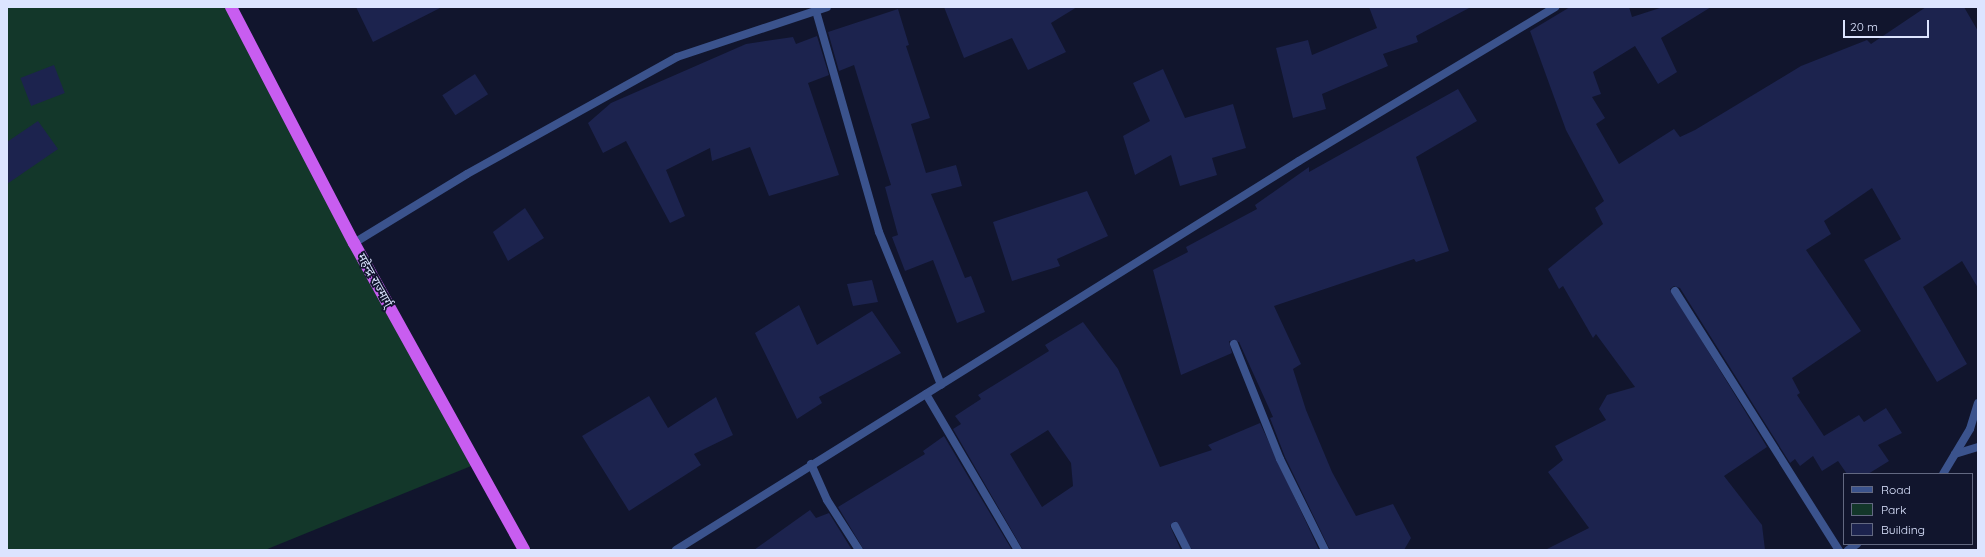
<!DOCTYPE html>
<html>
<head>
<meta charset="utf-8">
<style>
  body { margin:0 }
  #map { position:relative; width:1985px; height:557px; overflow:hidden; background:#11152d; font-family:Quicksand,"Noto Sans Devanagari",sans-serif }
  div>[style] { position:absolute }
  .green>* { inset:0; background:#13372a }
  .building>* { inset:0; background:#1c234e; transform-origin:0 0 }
  .service>* { height:8px; margin:-4px; padding:0 4px; transform-origin:4px; border-radius:4px; background:#3b538d }
  .minor>* { height:8px; margin:-4px; padding:0 4px; transform-origin:4px; border-radius:4px; background:#3b538d }
  .trunk>* { height:12px; margin:-6px; padding:0 6px; transform-origin:6px; border-radius:6px; background:#c85df0 }
  span { translate:-50% -50%; white-space:nowrap; text-align:center; line-height:1.15; -webkit-text-stroke:3.5px #11152d; paint-order:stroke }
  .street-label { font-size:12px; color:#dce4ff }
  .frame { position:absolute; inset:0; border:8px solid #dce4ff; pointer-events:none }
  .legend { position:absolute; left:1843px; top:473px; width:130px; height:72px; box-sizing:border-box; background:#11152d; border:1px solid #626881; margin:0; padding:5px 7px; list-style:none; font-size:12px; color:#dce4ff }
  .legend li { display:flex; align-items:center; gap:8px; height:20px }
  .legend b { width:20px; border:1px solid #626881 }
  .scale { position:absolute; left:1843px; top:20px; width:86px; height:18px; box-sizing:border-box; border:2px solid #dce4ff; border-top:0; padding-left:5px; font-size:12px; line-height:14px; white-space:nowrap; color:#dce4ff; -webkit-text-stroke:3px #11152d; paint-order:stroke }
</style>
</head>
<body>
<div id="map">
  <div class="green">
    <i style="clip-path:polygon(7px 7px,231px 7px,476px 464px,265px 550px,7px 550px)"></i>
  </div>
  <div class="building">
    <i style="clip-path:polygon(356px 7px,442px 7px,373px 42px)"></i>
    <i style="clip-path:polygon(944px 7px,1077px 7px,1051px 23px,1066px 52px,1028px 70px,1012px 38px,964px 58px)"></i>
    <i style="clip-path:polygon(1369px 7px,1471px 7px,1416px 36px,1418px 42px,1383px 54px,1388px 66px,1322px 94px,1326px 109px,1293px 118px,1276px 48px,1308px 40px,1312px 55px,1377px 28px)"></i>
    <i style="clip-path:polygon(1570px 7px,1629px 7px,1632px 17px,1663px 7px,1711px 7px,1661px 38px,1677px 72px,1658px 84px,1635px 46px,1593px 72px,1601px 94px,1592px 97px,1605px 118px,1596px 124px,1619px 164px,1674px 129px,1680px 137px,1695px 130px,1801px 66px,1867px 40px,1871px 44px,1926px 7px,1964px 7px,1978px 31px,1978px 288px,1962px 261px,1923px 287px,1967px 364px,1937px 382px,1864px 260px,1901px 239px,1872px 188px,1824px 221px,1831px 234px,1806px 250px,1861px 331px,1792px 378px,1800px 393px,1797px 395px,1824px 436px,1859px 415px,1864px 422px,1886px 408px,1902px 433px,1878px 445px,1889px 461px,1868px 474px,1847px 474px,1838px 461px,1822px 471px,1813px 456px,1800px 466px,1795px 459px,1790px 463px,1680px 288px,1674px 286px,1670px 289px,1767px 447px,1724px 476px,1762px 525px,1765px 550px,1545px 550px,1589px 528px,1548px 472px,1563px 460px,1555px 446px,1606px 420px,1599px 409px,1607px 395px,1635px 387px,1596px 334px,1593px 338px,1563px 286px,1559px 289px,1548px 269px,1603px 224px,1595px 208px,1604px 201px,1566px 130px,1530px 31px)"></i>
    <i style="clip-path:polygon(898px 9px,909px 45px,906px 46px,930px 118px,911px 124px,926px 173px,956px 165px,962px 186px,931px 194px,965px 278px,971px 276px,985px 312px,957px 323px,933px 260px,905px 271px,892px 237px,898px 235px,885px 187px,891px 185px,854px 65px,839px 71px,828px 32px)"></i>
    <i style="clip-path:polygon(817px 36px,829px 75px,808px 83px,839px 175px,769px 196px,750px 147px,712px 161px,710px 148px,666px 170px,685px 216px,670px 223px,626px 141px,603px 153px,588px 123px,611px 103px,746px 44px,793px 37px,796px 44px)"></i>
    <i style="left:54px;top:65px;width:30px;height:36px;rotate:69deg"></i>
    <i style="clip-path:polygon(1163px 69px,1185px 118px,1233px 104px,1246px 148px,1212px 158px,1217px 175px,1180px 186px,1171px 155px,1135px 175px,1123px 136px,1150px 121px,1133px 83px)"></i>
    <i style="left:475px;top:74px;width:24px;height:39px;rotate:57deg"></i>
    <i style="clip-path:polygon(1458px 89px,1477px 121px,1416px 157px,1449px 251px,1416px 262px,1414px 259px,1274px 306px,1301px 364px,1293px 369px,1306px 410px,1332px 472px,1356px 516px,1393px 504px,1411px 538px,1404px 550px,1330px 550px,1285px 457px,1270px 418px,1273px 417px,1239px 342px,1229px 341px,1232px 353px,1181px 375px,1153px 270px,1188px 252px,1186px 247px,1257px 209px,1255px 205px,1309px 167px,1309px 172px)"></i>
    <i style="clip-path:polygon(38px 121px,58px 149px,7px 184px,7px 142px)"></i>
    <i style="clip-path:polygon(1087px 191px,1108px 236px,1057px 259px,1060px 266px,1012px 281px,993px 222px)"></i>
    <i style="clip-path:polygon(525px 208px,544px 238px,508px 261px,493px 232px)"></i>
    <i style="clip-path:polygon(872px 280px,878px 302px,853px 306px,847px 284px)"></i>
    <i style="clip-path:polygon(799px 305px,817px 345px,872px 311px,901px 353px,819px 397px,822px 403px,797px 419px,755px 333px)"></i>
    <i style="clip-path:polygon(evenodd,1083px 322px,1118px 369px,1160px 467px,1212px 450px,1208px 445px,1260px 423px,1319px 550px,1192px 550px,1175px 521px,1170px 526px,1181px 550px,1023px 550px,953px 429px,961px 424px,955px 416px,981px 399px,978px 395px,1049px 351px,1045px 345px,1083px 322px,1048px 430px,1071px 463px,1073px 486px,1042px 507px,1010px 454px,1048px 430px)"></i>
    <i style="clip-path:polygon(649px 396px,668px 428px,716px 397px,733px 435px,694px 454px,701px 465px,629px 511px,582px 436px)"></i>
    <i style="clip-path:polygon(944px 436px,1012px 550px,864px 550px,838px 507px,925px 454px,923px 451px)"></i>
    <i style="clip-path:polygon(810px 510px,816px 518px,829px 513px,852px 550px,754px 550px)"></i>
  </div>
  <div class="service">
    <i style="left:1675px;top:291px;width:307px;rotate:57.7deg"></i>
    <i style="left:811px;top:464px;width:39px;rotate:66deg"></i>
    <i style="left:827px;top:500px;width:59px;rotate:57.4deg"></i>
  </div>
  <div class="minor">
    <i style="left:816px;top:11px;width:230px;rotate:74.1deg"></i>
    <i style="left:879px;top:232px;width:165px;rotate:67.9deg"></i>
    <i style="left:354px;top:243px;width:132px;rotate:-31.4deg"></i>
    <i style="left:467px;top:174px;width:240px;rotate:-29.1deg"></i>
    <i style="left:677px;top:57px;width:158px;rotate:-18.4deg"></i>
    <i style="left:1234px;top:344px;width:124px;rotate:68.2deg"></i>
    <i style="left:1280px;top:459px;width:102px;rotate:63.7deg"></i>
    <i style="left:926px;top:394px;width:181px;rotate:59.5deg"></i>
    <i style="left:1955px;top:454px;width:24px;rotate:-17deg"></i>
    <i style="left:1943px;top:474px;width:52px;rotate:-59deg"></i>
    <i style="left:1970px;top:429px;width:27px;rotate:-73deg"></i>
    <i style="left:1175px;top:526px;width:27px;rotate:63deg"></i>
    <i style="left:676px;top:550px;width:734px;rotate:-31.98deg"></i>
    <i style="left:1299px;top:161px;width:299px;rotate:-31deg"></i>
    <i style="left:1848px;top:550px;width:11px;rotate:-34deg"></i>
  </div>
  <div class="trunk">
    <i style="left:231px;top:7px;width:266px;rotate:62.5deg"></i>
    <i style="left:354px;top:243px;width:351px;rotate:61deg"></i>
  </div>
  <div class="street-label">
    <span style="left:375px;top:280px;rotate:61deg">महेन्द्र राज्मार्ग्</span>
  </div>
  <div class="frame"></div>
  <ul class="legend">
  <li><b style="height:5px;background:#3b538d"></b>Road</li>
  <li><b style="height:11px;background:#13372a"></b>Park</li>
  <li><b style="height:11px;background:#1c234e"></b>Building</li>
  </ul>
  <div class="scale">20 m</div>
</div>
</body>
</html>
